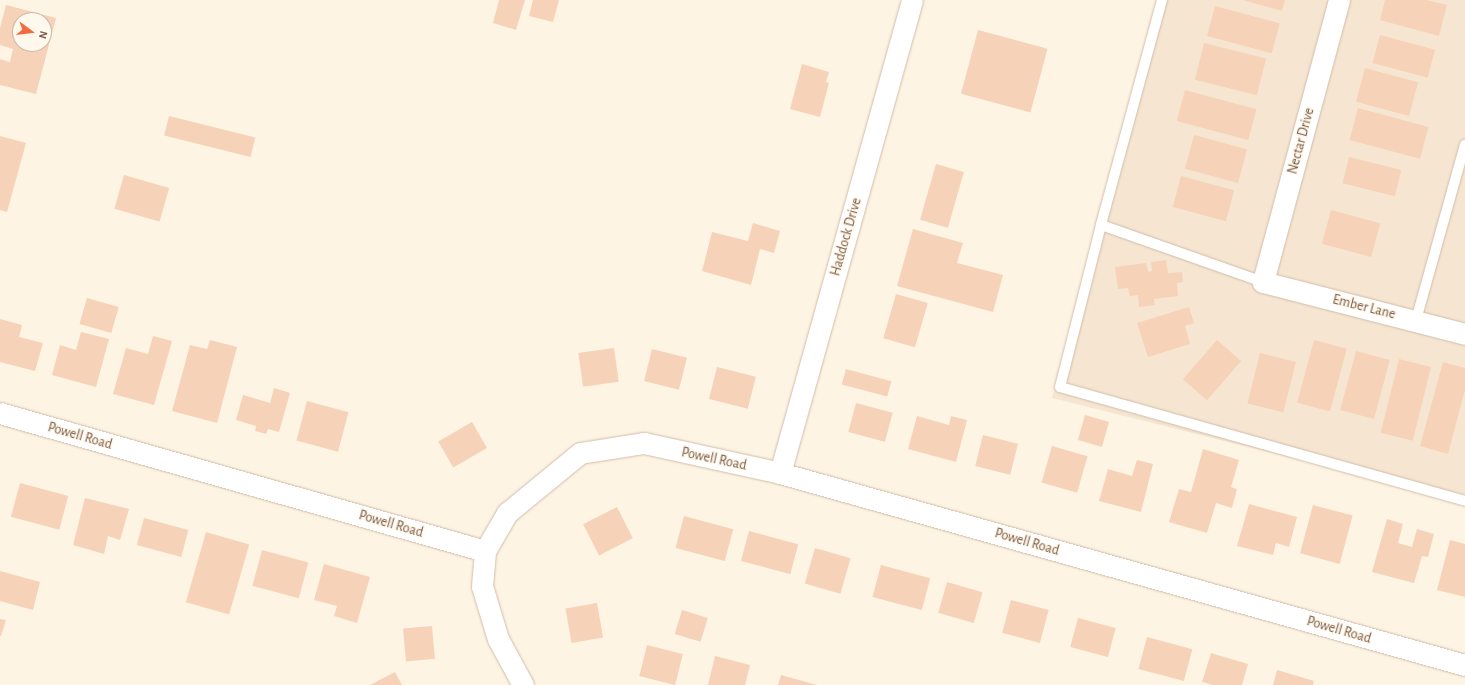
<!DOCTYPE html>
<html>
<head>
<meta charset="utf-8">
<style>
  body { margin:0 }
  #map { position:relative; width:1465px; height:685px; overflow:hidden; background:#fef4e4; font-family:"Alegreya Sans",sans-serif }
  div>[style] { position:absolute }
  .residential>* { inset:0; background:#f6e6d1 }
  .building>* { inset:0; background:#f6d2b9; transform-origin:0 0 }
  .roads { filter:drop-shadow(0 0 1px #d1bca9) drop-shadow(0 0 1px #d1bca9) }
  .service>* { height:10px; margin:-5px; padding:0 5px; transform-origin:5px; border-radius:5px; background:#fff }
  .minor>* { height:21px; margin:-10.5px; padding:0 10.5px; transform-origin:10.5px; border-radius:10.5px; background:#fff }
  span { translate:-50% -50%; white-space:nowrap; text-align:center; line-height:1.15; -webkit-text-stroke:3px #fff8ec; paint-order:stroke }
  .street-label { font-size:14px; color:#795a47 }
  .north { position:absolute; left:12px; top:12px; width:40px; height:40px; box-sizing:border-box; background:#fff8ec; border:1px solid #c9b9aa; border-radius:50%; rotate:105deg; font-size:11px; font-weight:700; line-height:16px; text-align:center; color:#795a47 }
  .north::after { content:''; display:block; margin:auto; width:14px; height:18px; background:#f26a3e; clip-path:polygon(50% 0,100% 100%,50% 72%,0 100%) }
</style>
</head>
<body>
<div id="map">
  <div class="residential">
    <i style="clip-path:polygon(1159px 0,1465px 0,1465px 501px,1052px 398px)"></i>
  </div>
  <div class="building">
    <i style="clip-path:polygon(499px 0,525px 0,516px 30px,493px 23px)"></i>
    <i style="clip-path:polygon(533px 0,559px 0,553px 22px,529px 16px)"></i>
    <i style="clip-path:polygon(1243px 0,1285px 0,1282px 11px)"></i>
    <i style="clip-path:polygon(1385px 0,1427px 0,1447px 5px,1439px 36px,1380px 20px)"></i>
    <i style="clip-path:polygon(evenodd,6px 5px,56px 18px,36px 94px,0 85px,0 59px,10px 62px,13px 49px,0 45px,0 28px,6px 5px,20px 20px,44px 20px,44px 44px,20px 44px,20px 20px)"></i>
    <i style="left:1215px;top:6px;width:67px;height:31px;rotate:15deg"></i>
    <i style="left:978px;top:30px;width:72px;height:66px;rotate:15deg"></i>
    <i style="left:1380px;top:35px;width:57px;height:29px;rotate:15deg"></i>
    <i style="left:1204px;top:43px;width:64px;height:38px;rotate:14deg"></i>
    <i style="clip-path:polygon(802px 64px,829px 72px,826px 82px,829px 83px,820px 117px,790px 109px)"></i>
    <i style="left:1365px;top:68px;width:55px;height:35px;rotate:15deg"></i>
    <i style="left:1185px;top:90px;width:74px;height:32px;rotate:15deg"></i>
    <i style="left:1358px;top:108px;width:73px;height:33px;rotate:15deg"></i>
    <i style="left:169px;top:116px;width:89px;height:20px;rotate:14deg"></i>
    <i style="left:1194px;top:135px;width:55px;height:35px;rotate:15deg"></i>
    <i style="clip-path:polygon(0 136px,26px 143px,7px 212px,0 210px)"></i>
    <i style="left:1349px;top:157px;width:54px;height:27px;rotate:14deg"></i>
    <i style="left:936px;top:164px;width:29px;height:58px;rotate:16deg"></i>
    <i style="left:124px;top:175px;width:47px;height:35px;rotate:16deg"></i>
    <i style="left:1181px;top:176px;width:55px;height:32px;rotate:15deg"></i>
    <i style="left:1331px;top:210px;width:51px;height:35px;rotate:15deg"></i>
    <i style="clip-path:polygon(753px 223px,780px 231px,774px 253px,760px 249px,751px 285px,702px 271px,712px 232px,748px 241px)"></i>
    <i style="clip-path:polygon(913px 229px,963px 243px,957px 263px,1003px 275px,993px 312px,897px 286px)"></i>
    <i style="clip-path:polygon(1166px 260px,1168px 273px,1182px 272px,1183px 282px,1177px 283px,1178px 296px,1154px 299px,1155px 305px,1139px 307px,1138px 295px,1130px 296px,1128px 288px,1118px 289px,1115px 267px,1146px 263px,1148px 272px,1152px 271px,1151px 262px)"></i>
    <i style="left:896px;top:294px;width:33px;height:46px;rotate:16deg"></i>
    <i style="left:87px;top:298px;width:33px;height:27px;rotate:16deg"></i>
    <i style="clip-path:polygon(1189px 307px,1194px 323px,1185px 326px,1190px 344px,1148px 357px,1137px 323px)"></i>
    <i style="clip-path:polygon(0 319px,22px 325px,19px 337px,43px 343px,35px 371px,0 362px)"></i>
    <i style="clip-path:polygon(81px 332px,109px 339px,96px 387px,52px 375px,60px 345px,76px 350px)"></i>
    <i style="clip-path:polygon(153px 336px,172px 341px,154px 405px,113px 394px,126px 348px,148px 354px)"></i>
    <i style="clip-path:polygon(210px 340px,237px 347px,217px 423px,172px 411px,190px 345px,207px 349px)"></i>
    <i style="left:1217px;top:340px;width:32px;height:52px;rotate:41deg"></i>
    <i style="left:1314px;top:340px;width:34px;height:65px;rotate:15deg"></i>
    <i style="left:614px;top:348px;width:34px;height:36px;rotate:82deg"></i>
    <i style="left:652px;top:349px;width:36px;height:33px;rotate:14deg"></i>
    <i style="left:1356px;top:351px;width:35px;height:61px;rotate:15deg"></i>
    <i style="left:1260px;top:353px;width:37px;height:52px;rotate:14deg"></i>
    <i style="left:1399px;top:359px;width:33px;height:76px;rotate:14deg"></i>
    <i style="clip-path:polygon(1443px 362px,1465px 368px,1465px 390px,1448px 454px,1420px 446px)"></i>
    <i style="left:717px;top:367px;width:40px;height:33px;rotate:14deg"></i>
    <i style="left:846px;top:369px;width:47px;height:16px;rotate:15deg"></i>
    <i style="clip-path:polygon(274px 388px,290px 393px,279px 432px,268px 429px,266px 434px,255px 431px,256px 426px,236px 420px,243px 395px,270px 403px)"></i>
    <i style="left:307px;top:401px;width:43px;height:41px;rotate:15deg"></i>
    <i style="left:856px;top:403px;width:38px;height:30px;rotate:15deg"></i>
    <i style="left:1085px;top:415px;width:25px;height:26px;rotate:16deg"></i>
    <i style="clip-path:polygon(917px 416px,949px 425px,951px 416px,967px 420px,956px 462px,908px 449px)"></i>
    <i style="left:472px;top:422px;width:30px;height:39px;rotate:60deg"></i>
    <i style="left:983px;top:435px;width:36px;height:32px;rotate:14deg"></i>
    <i style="left:1052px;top:446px;width:37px;height:38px;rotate:16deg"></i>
    <i style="clip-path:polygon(1203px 449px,1239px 460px,1231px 487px,1237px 489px,1232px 508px,1216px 503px,1207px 533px,1169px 522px,1179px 489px,1191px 492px)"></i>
    <i style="clip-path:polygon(1137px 460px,1153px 464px,1141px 512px,1099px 501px,1108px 469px,1132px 476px)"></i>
    <i style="left:20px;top:483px;width:50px;height:35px;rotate:15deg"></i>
    <i style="clip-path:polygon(85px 498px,129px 509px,120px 540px,108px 536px,104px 554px,73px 545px)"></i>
    <i style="clip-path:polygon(1249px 504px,1297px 517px,1289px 547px,1276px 543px,1273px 555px,1237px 546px)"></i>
    <i style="left:1313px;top:505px;width:41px;height:50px;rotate:15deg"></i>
    <i style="left:617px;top:507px;width:35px;height:38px;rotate:63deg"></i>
    <i style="left:684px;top:516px;width:51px;height:33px;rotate:15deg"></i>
    <i style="left:144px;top:518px;width:46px;height:28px;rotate:15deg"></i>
    <i style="clip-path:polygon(1387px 519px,1403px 524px,1398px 543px,1412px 547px,1417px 529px,1434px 534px,1428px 557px,1422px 556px,1414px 583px,1372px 572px)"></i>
    <i style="left:749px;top:531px;width:51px;height:31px;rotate:15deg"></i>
    <i style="left:206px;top:532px;width:45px;height:73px;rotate:16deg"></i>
    <i style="clip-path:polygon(1450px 540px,1465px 544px,1465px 597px,1437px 590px)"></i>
    <i style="left:815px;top:548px;width:37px;height:37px;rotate:16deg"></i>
    <i style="left:262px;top:550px;width:48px;height:37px;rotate:15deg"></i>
    <i style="clip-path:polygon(324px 564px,370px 577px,357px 623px,334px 616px,337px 606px,314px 600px)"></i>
    <i style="left:881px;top:565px;width:51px;height:33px;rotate:15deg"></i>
    <i style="clip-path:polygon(0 571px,40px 582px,33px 610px,0 601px)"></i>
    <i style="left:947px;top:582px;width:37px;height:32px;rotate:16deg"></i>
    <i style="left:1011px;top:600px;width:39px;height:34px;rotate:15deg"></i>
    <i style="left:597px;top:603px;width:35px;height:32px;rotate:80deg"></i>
    <i style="left:682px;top:610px;width:27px;height:25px;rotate:17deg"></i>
    <i style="left:1078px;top:618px;width:39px;height:30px;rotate:15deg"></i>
    <i style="clip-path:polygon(0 619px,6px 620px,1px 636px,0 636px)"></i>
    <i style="left:432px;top:626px;width:33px;height:29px;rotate:85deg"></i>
    <i style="left:1147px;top:637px;width:47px;height:33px;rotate:15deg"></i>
    <i style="left:647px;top:645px;width:37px;height:32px;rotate:14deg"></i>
    <i style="clip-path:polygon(1211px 653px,1248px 664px,1242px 685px,1213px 685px,1202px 682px)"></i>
    <i style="clip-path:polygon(715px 656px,750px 665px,745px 685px,708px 685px)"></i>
    <i style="clip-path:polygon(1277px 670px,1314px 681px,1313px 685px,1273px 685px)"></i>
    <i style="clip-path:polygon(395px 672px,402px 685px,370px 685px)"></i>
    <i style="clip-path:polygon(781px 675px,817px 685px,778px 685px)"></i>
  </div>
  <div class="roads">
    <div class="service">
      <i style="left:1162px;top:0;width:233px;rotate:105.2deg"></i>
      <i style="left:1101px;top:225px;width:172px;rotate:19.4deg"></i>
      <i style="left:1101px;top:225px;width:167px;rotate:104.2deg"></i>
      <i style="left:1060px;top:387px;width:421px;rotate:15.7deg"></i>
      <i style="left:1416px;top:320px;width:182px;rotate:-74.4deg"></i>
    </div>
    <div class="minor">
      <i style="left:1339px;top:0;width:292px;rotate:105.1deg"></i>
      <i style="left:1263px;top:282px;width:209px;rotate:14.4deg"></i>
      <i style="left:0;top:413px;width:504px;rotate:15.88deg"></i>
      <i style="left:780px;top:473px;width:491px;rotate:-74.4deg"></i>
      <i style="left:523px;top:685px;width:52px;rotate:-118.5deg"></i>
      <i style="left:498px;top:639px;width:55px;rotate:-106.8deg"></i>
      <i style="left:482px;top:586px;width:35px;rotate:-85deg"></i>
      <i style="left:485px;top:551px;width:44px;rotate:-59.9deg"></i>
      <i style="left:507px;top:513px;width:94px;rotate:-39.4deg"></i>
      <i style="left:580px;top:453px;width:65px;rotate:-8.9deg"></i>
      <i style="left:644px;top:443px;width:139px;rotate:12.4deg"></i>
      <i style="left:780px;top:473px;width:711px;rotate:15.66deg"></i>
    </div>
  </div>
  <div class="street-label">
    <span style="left:1301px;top:141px;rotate:-75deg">Nectar Drive</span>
    <span style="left:846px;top:237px;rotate:-74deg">Haddock Drive</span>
    <span style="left:1364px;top:307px;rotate:14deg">Ember Lane</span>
    <span style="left:80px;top:436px;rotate:16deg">Powell Road</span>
    <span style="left:714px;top:459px;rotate:12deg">Powell Road</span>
    <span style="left:391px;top:524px;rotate:16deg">Powell Road</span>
    <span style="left:1027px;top:542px;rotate:16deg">Powell Road</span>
    <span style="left:1339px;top:630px;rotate:16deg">Powell Road</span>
  </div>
  <div class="north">N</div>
</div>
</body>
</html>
